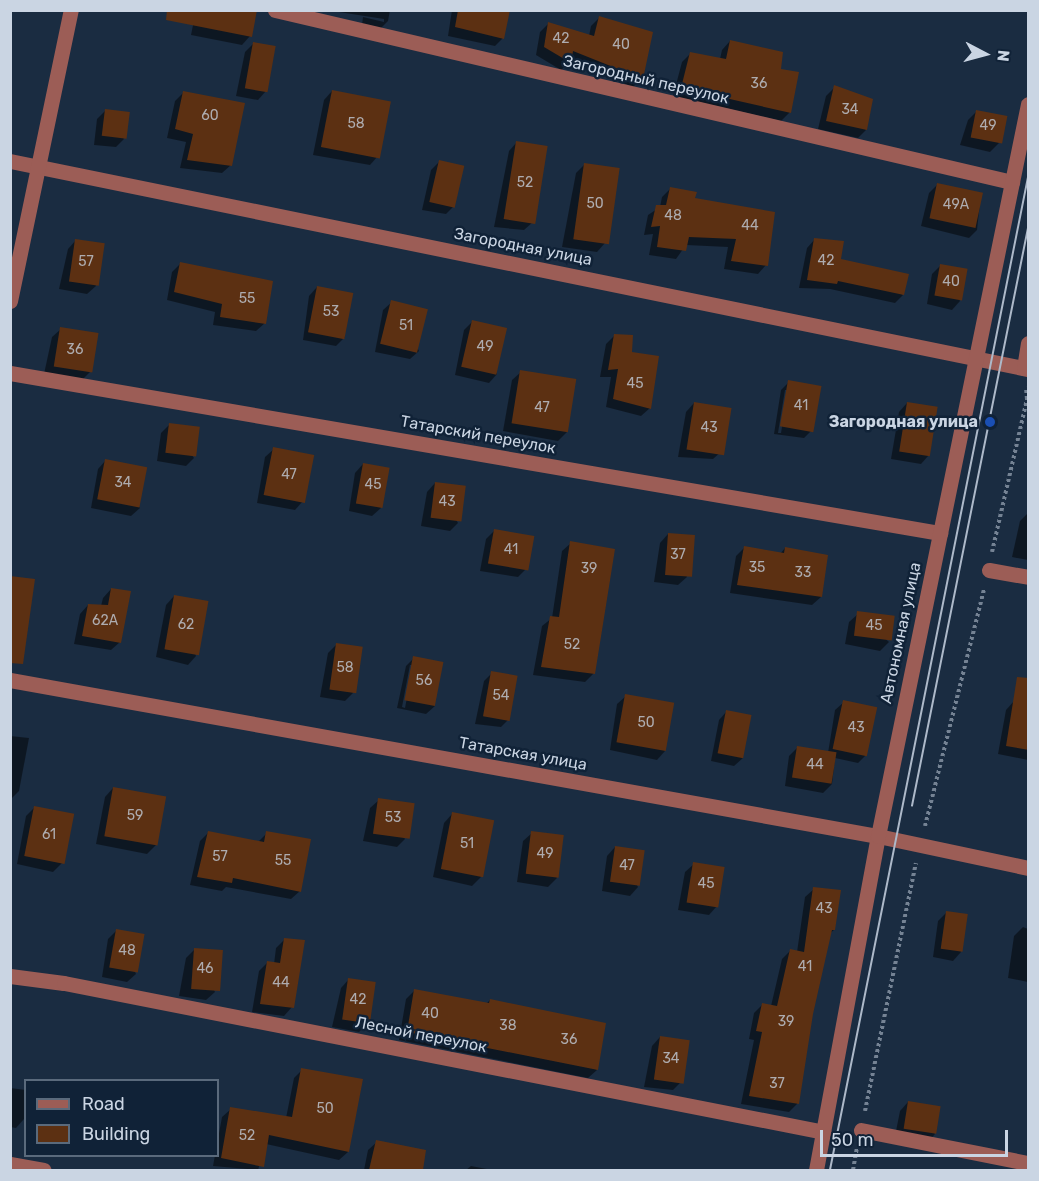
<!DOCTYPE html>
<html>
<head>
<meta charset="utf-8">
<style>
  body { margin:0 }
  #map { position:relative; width:1039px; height:1181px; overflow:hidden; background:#1a2c41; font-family:Rubik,sans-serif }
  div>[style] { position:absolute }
  .shadow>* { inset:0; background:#0007 }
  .building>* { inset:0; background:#5c3012; transform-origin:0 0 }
  .path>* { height:4px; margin-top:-2px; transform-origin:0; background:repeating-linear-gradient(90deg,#758394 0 3px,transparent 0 6px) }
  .minor>* { height:15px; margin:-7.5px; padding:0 7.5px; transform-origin:7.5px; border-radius:7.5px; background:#9c5d56 }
  .tram>* { height:1.5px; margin:-0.75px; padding:0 0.75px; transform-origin:0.75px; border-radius:0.75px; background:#adb9c9 }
  .dots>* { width:16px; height:16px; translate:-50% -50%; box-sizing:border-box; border:3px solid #102237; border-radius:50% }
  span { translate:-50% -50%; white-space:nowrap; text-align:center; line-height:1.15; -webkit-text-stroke:5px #102237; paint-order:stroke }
  .number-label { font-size:14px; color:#aeacaf }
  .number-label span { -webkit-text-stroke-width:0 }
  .street-label { font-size:16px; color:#cad5e3 }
  .poi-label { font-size:16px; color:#cad5e3; font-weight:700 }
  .right { translate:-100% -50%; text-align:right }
  .frame { position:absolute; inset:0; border:12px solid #cad5e3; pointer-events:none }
  .legend { position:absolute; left:24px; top:1079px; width:195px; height:78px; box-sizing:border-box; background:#102237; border:2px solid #5a6a7c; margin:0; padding:8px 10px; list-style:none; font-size:18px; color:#cad5e3 }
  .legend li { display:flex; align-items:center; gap:12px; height:30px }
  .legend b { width:30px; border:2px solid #5a6a7c }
  .north { position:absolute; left:955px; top:24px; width:60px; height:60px; -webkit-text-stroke:4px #102237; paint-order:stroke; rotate:96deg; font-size:16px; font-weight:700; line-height:24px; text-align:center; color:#cad5e3 }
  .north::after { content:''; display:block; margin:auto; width:21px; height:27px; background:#cad5e3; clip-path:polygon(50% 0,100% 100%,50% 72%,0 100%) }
  .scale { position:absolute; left:820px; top:1130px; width:188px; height:27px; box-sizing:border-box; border:3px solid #cad5e3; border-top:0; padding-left:8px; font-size:18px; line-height:21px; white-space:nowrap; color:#cad5e3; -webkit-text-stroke:4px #102237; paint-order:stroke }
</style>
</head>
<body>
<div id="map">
  <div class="shadow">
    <i style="clip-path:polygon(196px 10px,250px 36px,242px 45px,191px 35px)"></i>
    <i style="clip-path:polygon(326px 10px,390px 10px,388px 21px,380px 29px,362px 25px,363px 17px,384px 22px,384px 19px)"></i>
    <i style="clip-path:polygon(452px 10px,508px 10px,503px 38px,495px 46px,448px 36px)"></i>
    <i style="clip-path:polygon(599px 18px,651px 33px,642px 78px,633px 87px,570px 62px,561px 70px,536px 55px,540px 32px,549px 23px,589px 36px,591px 26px)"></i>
    <i style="clip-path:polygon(730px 41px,779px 70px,790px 112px,781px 121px,673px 96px,682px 62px,690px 54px,720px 59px,722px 50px)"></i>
    <i style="clip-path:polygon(254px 43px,266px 91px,258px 100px,236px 96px,245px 52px)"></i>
    <i style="clip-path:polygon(835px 87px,866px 130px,858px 138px,818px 129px,826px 96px)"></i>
    <i style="clip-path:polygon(332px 91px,378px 156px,370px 165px,313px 155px,324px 100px)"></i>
    <i style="clip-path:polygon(184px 92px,231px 165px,222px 173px,180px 168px,186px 142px,167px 138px,175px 101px)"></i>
    <i style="clip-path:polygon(105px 111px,124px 139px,116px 147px,94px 145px,97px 119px)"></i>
    <i style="clip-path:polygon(977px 111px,999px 143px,990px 152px,960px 145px,968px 120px)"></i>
    <i style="clip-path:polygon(517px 142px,533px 222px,524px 230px,494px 227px,509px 151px)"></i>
    <i style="clip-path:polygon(439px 162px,454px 206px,446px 214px,422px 210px,431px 170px)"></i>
    <i style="clip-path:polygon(585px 164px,605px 243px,597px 252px,562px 247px,576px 173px)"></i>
    <i style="clip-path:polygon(937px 185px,981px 194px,977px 230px,969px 238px,921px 226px,929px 193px)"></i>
    <i style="clip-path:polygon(671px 188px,694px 200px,766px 265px,758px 274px,724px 269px,728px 247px,686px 245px,676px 259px,649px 255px,653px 234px,644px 235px,648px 215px,660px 207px,662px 197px)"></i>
    <i style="clip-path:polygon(815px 239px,840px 260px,903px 295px,895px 303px,830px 289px,799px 288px,807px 248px)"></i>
    <i style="clip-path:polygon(76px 240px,96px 286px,87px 294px,59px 289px,68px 249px)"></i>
    <i style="clip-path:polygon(181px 263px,265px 323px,256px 331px,213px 325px,215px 312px,167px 300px,172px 272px)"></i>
    <i style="clip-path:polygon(940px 266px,960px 301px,952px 310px,927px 304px,932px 274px)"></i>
    <i style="clip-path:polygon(317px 287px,345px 337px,336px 346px,303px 340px,309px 296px)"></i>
    <i style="clip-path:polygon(392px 302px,419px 351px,410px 359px,375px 352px,383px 310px)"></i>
    <i style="clip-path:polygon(472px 322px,497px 374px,489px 383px,455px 375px,464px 330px)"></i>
    <i style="clip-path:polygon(61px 329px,90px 372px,81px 381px,44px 374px,52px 337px)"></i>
    <i style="clip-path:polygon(615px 335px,650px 408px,641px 416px,606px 407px,611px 377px,600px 377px,606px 344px)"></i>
    <i style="clip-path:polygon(521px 372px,567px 432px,558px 441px,503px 431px,512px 380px)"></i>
    <i style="clip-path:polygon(evenodd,789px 382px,813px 429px,804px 438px,774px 434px,781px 390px,789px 382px,785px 390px,788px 390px,781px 433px,778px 433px,785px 390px)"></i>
    <i style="clip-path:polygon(694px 403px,722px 451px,713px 459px,678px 457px,686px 412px)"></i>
    <i style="clip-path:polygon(907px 403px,929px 455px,921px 464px,891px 459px,899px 412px)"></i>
    <i style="clip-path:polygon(170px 424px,194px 458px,186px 466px,157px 461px,161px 433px)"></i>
    <i style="clip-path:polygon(274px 449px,303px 501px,295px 510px,257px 503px,265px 457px)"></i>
    <i style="clip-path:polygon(106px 460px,140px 508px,131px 516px,91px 508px,98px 469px)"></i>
    <i style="clip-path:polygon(363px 464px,381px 508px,372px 516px,349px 511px,355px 473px)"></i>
    <i style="clip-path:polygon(435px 483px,458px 523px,450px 531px,421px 526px,427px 492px)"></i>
    <i style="clip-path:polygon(1028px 513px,1028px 560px,1012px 557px,1020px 521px)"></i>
    <i style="clip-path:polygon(494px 531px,526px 569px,518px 577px,480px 571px,486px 539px)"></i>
    <i style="clip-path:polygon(668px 534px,687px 577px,678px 585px,654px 582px,660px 543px)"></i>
    <i style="clip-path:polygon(571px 543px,594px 673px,585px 682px,533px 675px,542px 626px,552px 618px,562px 551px)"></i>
    <i style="clip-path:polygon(745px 547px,780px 554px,785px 548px,821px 597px,812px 605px,730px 593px,736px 556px)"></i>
    <i style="clip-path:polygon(111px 589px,120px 642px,111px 650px,74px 644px,80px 614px,88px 605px,101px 606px,103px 598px)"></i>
    <i style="clip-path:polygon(174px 596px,196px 656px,188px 665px,156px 657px,166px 605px)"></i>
    <i style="clip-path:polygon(858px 614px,889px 642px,880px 651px,845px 644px,849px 622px)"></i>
    <i style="clip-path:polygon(336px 645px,353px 693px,345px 701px,320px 697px,328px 653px)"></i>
    <i style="clip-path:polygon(evenodd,414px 658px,435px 706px,426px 714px,397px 708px,406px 666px,414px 658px,410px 665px,413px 665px,405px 708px,402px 707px,410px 665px)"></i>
    <i style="clip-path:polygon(492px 673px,509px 719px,501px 727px,475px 724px,484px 681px)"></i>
    <i style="clip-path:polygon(626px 696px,665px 751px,657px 760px,610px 750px,617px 704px)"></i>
    <i style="clip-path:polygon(1014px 701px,1028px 704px,1028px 760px,998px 754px,1006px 710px)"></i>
    <i style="clip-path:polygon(844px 702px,867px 754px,858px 763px,835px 758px,832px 784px,823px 793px,785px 786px,789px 756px,797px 748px,828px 753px,835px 710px)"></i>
    <i style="clip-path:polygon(727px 711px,743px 758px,734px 766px,711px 761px,719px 720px)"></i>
    <i style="clip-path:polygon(10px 736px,29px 738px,19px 791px,10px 800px)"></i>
    <i style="clip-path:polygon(113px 788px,156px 845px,147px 854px,96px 844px,105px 797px)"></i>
    <i style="clip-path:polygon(379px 800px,405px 839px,397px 847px,363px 841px,370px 808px)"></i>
    <i style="clip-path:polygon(34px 808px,62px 863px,53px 872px,17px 864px,26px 816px)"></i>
    <i style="clip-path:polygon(452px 814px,481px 877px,472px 886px,433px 877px,444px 823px)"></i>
    <i style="clip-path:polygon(208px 833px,258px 842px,267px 833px,300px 891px,291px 899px,226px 887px,222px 891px,190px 885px,200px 841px)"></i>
    <i style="clip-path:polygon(532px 833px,557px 878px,548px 887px,517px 882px,523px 841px)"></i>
    <i style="clip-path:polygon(615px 847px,638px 887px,630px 896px,602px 891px,607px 856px)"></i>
    <i style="clip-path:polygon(694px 864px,717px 906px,709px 915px,678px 910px,685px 872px)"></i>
    <i style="clip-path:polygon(814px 889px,834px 930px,829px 934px,812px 1013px,797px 1104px,789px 1112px,741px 1104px,754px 1040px,749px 1039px,754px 1013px,762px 1005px,771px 1006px,782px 959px,790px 951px,797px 952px,805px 897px)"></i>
    <i style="clip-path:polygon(946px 913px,961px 952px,953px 961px,933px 957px,938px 921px)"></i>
    <i style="clip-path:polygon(1023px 927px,1028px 929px,1028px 982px,1008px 978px,1014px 936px)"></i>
    <i style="clip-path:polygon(117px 930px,136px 974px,127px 982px,102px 977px,108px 939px)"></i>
    <i style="clip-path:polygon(285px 939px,292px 1007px,284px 1016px,252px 1012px,259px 971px,267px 963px,274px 964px,276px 948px)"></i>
    <i style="clip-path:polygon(194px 950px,215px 992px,206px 1000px,179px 996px,186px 958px)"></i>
    <i style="clip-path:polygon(349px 979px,367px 1024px,359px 1032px,332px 1027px,341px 988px)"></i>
    <i style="clip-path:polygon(415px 990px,486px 1004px,490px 1000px,597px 1070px,588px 1078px,399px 1040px,406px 999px)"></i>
    <i style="clip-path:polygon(660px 1037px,682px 1081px,673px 1090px,644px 1087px,652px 1046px)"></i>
    <i style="clip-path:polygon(302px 1070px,348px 1152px,339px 1160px,266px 1144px,258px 1170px,213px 1166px,222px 1117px,231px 1109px,286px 1118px,294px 1078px)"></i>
    <i style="clip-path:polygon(10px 1088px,26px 1090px,24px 1119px,16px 1128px,10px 1127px)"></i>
    <i style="clip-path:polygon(908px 1102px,935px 1134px,927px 1143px,895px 1136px,900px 1111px)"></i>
    <i style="clip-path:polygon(377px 1142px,425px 1151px,421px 1170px,364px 1170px,368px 1150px)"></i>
    <i style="clip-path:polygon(471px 1166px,492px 1170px,466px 1170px)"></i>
  </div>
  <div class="building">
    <i style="clip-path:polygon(167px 10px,257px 10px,252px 37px,166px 20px)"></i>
    <i style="clip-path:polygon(458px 10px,510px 10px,504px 39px,455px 27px)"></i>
    <i style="clip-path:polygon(599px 16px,653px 32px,643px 79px,573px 51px,571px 63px,544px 47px,548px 22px,594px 36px)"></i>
    <i style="clip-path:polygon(730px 40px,783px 52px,781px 69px,799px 72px,791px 113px,681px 88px,690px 52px,726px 59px)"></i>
    <i style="left:253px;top:42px;width:23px;height:47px;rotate:10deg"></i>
    <i style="clip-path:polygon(834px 85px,873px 99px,867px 130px,826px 121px)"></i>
    <i style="left:332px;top:90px;width:60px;height:58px;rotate:11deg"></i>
    <i style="clip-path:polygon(183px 91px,245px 103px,232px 166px,187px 160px,193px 134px,175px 129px)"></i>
    <i style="left:105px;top:109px;width:25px;height:27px;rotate:7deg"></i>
    <i style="left:976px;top:110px;width:32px;height:28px;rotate:11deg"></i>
    <i style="left:516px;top:141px;width:32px;height:79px;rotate:9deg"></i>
    <i style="left:439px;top:160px;width:26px;height:43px;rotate:13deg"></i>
    <i style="left:584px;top:163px;width:36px;height:77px;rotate:8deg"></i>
    <i style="left:937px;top:183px;width:47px;height:36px;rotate:12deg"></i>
    <i style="clip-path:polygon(670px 187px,697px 192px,695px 198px,775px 212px,768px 266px,731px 261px,736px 239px,689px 237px,686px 251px,657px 247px,660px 226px,651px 227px,656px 205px,666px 205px)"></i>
    <i style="clip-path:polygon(814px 238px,844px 241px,841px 259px,909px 274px,904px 295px,838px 281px,837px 284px,807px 280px)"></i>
    <i style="left:75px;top:239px;width:30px;height:43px;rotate:8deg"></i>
    <i style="clip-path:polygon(180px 262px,273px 281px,266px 324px,220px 317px,222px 304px,174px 292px)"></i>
    <i style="left:940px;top:264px;width:28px;height:32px;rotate:10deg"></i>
    <i style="left:317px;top:286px;width:37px;height:47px;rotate:11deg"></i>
    <i style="left:391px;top:300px;width:38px;height:45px;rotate:14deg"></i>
    <i style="left:472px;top:320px;width:36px;height:48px;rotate:13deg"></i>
    <i style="left:60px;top:327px;width:39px;height:40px;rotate:9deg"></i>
    <i style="clip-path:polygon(614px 334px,633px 335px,632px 352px,659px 356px,651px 409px,613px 399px,618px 369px,608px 370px)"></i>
    <i style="left:520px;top:370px;width:57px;height:54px;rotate:9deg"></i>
    <i style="left:788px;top:380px;width:34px;height:47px;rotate:10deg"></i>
    <i style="left:694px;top:402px;width:38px;height:48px;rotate:9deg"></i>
    <i style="left:907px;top:402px;width:31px;height:50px;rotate:9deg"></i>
    <i style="left:169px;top:423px;width:31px;height:30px;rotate:7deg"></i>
    <i style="left:273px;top:447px;width:42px;height:49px;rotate:11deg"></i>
    <i style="left:105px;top:459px;width:43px;height:41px;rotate:11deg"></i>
    <i style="left:363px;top:463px;width:27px;height:41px;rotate:10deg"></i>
    <i style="left:435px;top:482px;width:31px;height:36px;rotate:7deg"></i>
    <i style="left:494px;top:529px;width:41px;height:35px;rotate:10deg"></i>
    <i style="left:668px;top:533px;width:27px;height:42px;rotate:4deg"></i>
    <i style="clip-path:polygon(570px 541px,615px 549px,595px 674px,541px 667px,550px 616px,559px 617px)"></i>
    <i style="clip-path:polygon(744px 546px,784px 553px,785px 547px,828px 555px,822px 597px,737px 585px)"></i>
    <i style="clip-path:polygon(10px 576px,35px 579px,23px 664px,10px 663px)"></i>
    <i style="clip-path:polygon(111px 588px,131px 591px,121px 643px,82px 636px,88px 604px,108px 605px)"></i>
    <i style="left:174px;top:595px;width:35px;height:55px;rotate:10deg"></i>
    <i style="left:857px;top:611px;width:38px;height:25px;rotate:7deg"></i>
    <i style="left:336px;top:643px;width:27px;height:47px;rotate:8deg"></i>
    <i style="left:413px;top:656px;width:31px;height:45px;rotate:11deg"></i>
    <i style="left:491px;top:671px;width:27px;height:46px;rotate:10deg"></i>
    <i style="clip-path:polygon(1017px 677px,1029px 678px,1029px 750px,1006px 746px)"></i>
    <i style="left:625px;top:694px;width:50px;height:49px;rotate:10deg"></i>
    <i style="left:843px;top:700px;width:35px;height:50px;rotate:12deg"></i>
    <i style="left:726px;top:710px;width:26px;height:44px;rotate:11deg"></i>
    <i style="left:797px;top:746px;width:40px;height:32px;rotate:9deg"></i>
    <i style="left:113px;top:787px;width:54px;height:50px;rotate:10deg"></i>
    <i style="left:378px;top:798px;width:37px;height:36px;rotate:8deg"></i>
    <i style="left:34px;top:806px;width:41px;height:51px;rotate:11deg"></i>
    <i style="left:452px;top:812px;width:43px;height:58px;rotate:11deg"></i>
    <i style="clip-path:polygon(208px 831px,264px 842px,266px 831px,311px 839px,301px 892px,233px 878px,232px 883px,197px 877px)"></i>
    <i style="left:531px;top:831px;width:33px;height:43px;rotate:7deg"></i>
    <i style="left:615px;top:846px;width:30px;height:36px;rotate:8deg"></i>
    <i style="left:693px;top:862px;width:32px;height:41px;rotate:9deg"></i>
    <i style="clip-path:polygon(813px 887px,841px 890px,835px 930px,832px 930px,813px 1014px,799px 1104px,749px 1096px,762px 1032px,756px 1031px,762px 1003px,777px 1006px,790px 949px,804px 952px)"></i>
    <i style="left:946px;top:911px;width:22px;height:38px;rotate:8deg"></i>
    <i style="left:116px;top:929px;width:29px;height:39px;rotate:10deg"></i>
    <i style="clip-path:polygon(284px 938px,305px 940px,294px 1008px,260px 1004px,267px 961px,280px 963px)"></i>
    <i style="left:194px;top:948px;width:29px;height:41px;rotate:4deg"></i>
    <i style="left:348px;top:978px;width:28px;height:42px;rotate:8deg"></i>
    <i style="clip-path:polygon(414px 989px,489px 1003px,490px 999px,606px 1023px,598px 1070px,407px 1032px)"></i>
    <i style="left:660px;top:1036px;width:30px;height:44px;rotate:8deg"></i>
    <i style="clip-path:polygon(301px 1068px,363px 1079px,349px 1152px,269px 1135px,264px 1167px,221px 1158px,230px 1107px,292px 1117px)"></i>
    <i style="left:908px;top:1101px;width:33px;height:28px;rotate:9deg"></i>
    <i style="clip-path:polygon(376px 1140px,426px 1150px,423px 1170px,369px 1170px)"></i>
  </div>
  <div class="path">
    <i style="left:992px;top:552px;width:157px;rotate:-77.1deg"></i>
    <i style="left:1027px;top:399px;width:12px;rotate:-95deg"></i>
    <i style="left:925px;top:826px;width:244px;rotate:-76deg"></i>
    <i style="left:865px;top:1111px;width:253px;rotate:-78.4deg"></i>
    <i style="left:853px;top:1170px;width:22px;rotate:-80deg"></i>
  </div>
  <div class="minor">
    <i style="left:275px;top:10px;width:757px;rotate:13.14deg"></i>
    <i style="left:10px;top:161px;width:1039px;rotate:11.55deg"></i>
    <i style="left:10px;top:301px;width:297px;rotate:-78.2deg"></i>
    <i style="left:1024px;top:368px;width:25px;rotate:-81deg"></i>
    <i style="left:10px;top:373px;width:944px;rotate:9.76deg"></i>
    <i style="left:989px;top:570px;width:40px;rotate:10deg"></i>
    <i style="left:10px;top:680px;width:882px;rotate:10.19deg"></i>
    <i style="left:878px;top:836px;width:153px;rotate:12deg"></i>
    <i style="left:10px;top:976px;width:54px;rotate:7.4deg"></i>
    <i style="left:64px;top:983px;width:774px;rotate:11.09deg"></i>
    <i style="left:861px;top:1130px;width:170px;rotate:11.2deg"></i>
    <i style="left:10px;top:1164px;width:34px;rotate:10deg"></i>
    <i style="left:816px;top:1170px;width:340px;rotate:-79.5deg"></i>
    <i style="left:878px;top:836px;width:747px;rotate:-78.42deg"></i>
  </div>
  <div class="tram">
    <i style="left:912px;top:806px;width:590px;rotate:-78.65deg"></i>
    <i style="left:830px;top:1170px;width:1013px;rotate:-78.72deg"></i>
  </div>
  <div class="dots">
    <i style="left:990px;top:422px;background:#1a4fb4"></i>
  </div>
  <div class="number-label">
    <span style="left:561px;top:39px">42</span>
    <span style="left:621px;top:45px">40</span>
    <span style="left:759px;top:84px">36</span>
    <span style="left:850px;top:110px">34</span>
    <span style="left:210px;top:116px">60</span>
    <span style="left:356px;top:124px">58</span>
    <span style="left:988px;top:126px">49</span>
    <span style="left:525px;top:183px">52</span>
    <span style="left:595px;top:204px">50</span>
    <span style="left:956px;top:205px">49А</span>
    <span style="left:673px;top:216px">48</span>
    <span style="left:750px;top:226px">44</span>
    <span style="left:826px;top:261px">42</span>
    <span style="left:86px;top:262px">57</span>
    <span style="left:951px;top:282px">40</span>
    <span style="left:247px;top:299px">55</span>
    <span style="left:331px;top:312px">53</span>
    <span style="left:406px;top:326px">51</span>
    <span style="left:485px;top:347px">49</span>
    <span style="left:75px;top:350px">36</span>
    <span style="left:635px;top:384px">45</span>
    <span style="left:801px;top:406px">41</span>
    <span style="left:542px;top:408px">47</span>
    <span style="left:709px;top:428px">43</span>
    <span style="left:289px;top:475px">47</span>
    <span style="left:123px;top:483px">34</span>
    <span style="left:373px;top:485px">45</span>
    <span style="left:447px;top:502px">43</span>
    <span style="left:511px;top:550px">41</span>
    <span style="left:678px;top:555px">37</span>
    <span style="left:757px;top:568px">35</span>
    <span style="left:589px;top:569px">39</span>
    <span style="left:803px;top:573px">33</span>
    <span style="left:105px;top:621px">62А</span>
    <span style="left:186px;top:625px">62</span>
    <span style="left:874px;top:626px">45</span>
    <span style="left:572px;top:645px">52</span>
    <span style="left:345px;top:668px">58</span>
    <span style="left:424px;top:681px">56</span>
    <span style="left:501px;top:696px">54</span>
    <span style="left:646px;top:723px">50</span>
    <span style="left:856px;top:728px">43</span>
    <span style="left:815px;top:765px">44</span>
    <span style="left:135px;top:816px">59</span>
    <span style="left:393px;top:818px">53</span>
    <span style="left:49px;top:835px">61</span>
    <span style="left:467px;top:844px">51</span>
    <span style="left:545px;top:854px">49</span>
    <span style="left:220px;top:857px">57</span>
    <span style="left:283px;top:861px">55</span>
    <span style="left:627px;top:866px">47</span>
    <span style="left:706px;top:884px">45</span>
    <span style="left:824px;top:909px">43</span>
    <span style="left:127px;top:951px">48</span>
    <span style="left:805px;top:967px">41</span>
    <span style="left:205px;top:969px">46</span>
    <span style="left:281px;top:983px">44</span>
    <span style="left:358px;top:1000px">42</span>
    <span style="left:430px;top:1014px">40</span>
    <span style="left:786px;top:1022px">39</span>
    <span style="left:508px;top:1026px">38</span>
    <span style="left:569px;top:1040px">36</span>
    <span style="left:671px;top:1059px">34</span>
    <span style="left:777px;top:1084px">37</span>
    <span style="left:325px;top:1109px">50</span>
    <span style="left:247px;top:1136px">52</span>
  </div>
  <div class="street-label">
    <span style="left:646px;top:80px;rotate:13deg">Загородный переулок</span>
    <span style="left:523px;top:247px;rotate:11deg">Загородная улица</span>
    <span style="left:478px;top:435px;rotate:10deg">Татарский переулок</span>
    <span style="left:901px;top:633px;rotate:-78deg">Автономная улица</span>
    <span style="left:523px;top:754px;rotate:10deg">Татарская улица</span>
    <span style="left:421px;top:1035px;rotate:11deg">Лесной переулок</span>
  </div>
  <div class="poi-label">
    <span class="right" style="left:978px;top:422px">Загородная улица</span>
  </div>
  <div class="frame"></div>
  <ul class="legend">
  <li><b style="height:8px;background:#9c5d56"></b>Road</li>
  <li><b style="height:16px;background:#5c3012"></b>Building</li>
  </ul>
  <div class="north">N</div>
  <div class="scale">50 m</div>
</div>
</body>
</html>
